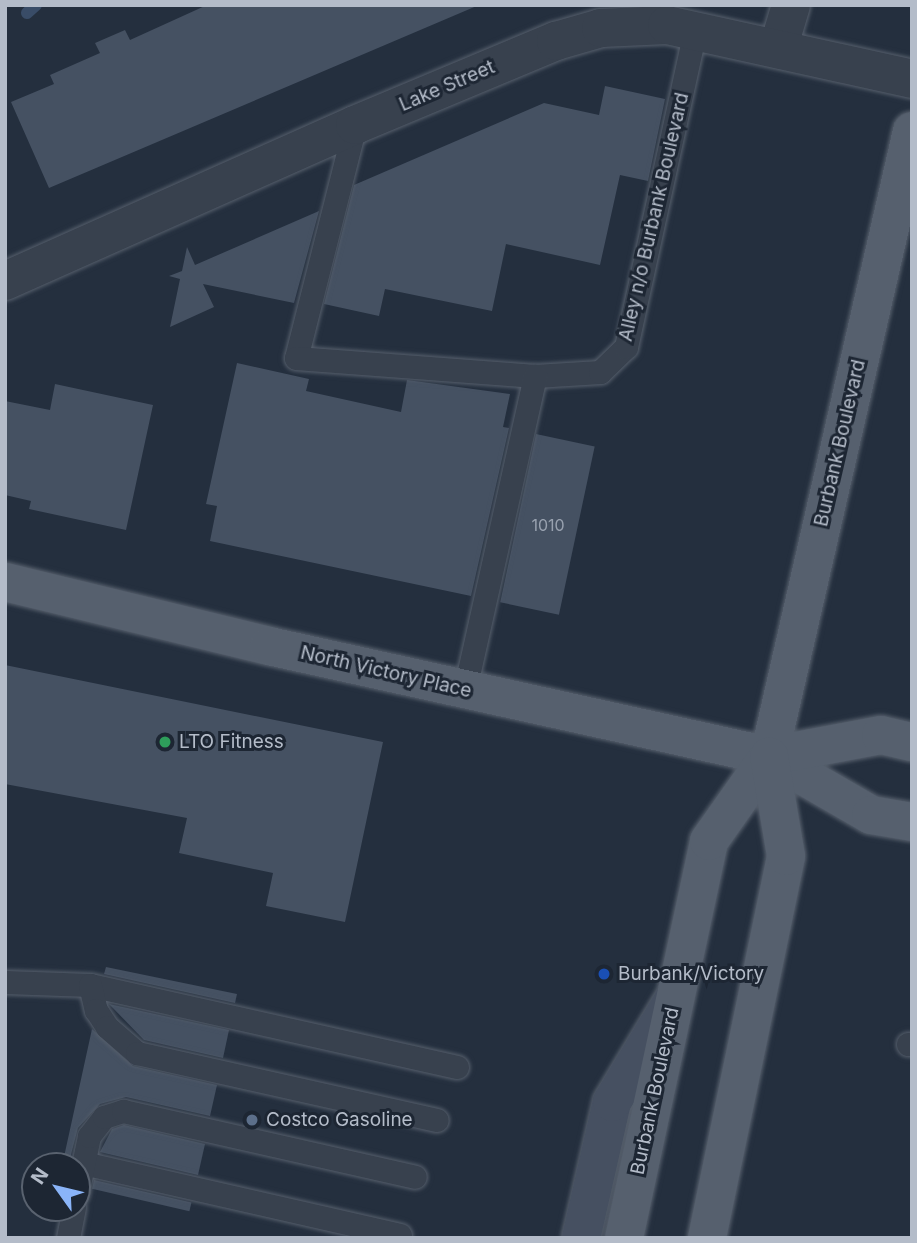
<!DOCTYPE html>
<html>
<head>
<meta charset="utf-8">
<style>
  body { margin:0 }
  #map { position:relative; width:917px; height:1243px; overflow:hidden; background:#242f3e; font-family:Inter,sans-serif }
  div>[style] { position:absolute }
  .stream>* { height:12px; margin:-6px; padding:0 6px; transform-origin:6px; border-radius:6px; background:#394c67 }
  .building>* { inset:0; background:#455162; transform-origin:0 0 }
  .roads { filter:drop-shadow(0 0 2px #565f6c) drop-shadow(0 0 2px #565f6c) }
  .lane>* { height:23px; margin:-11.5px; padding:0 11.5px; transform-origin:11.5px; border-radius:11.5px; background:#38414e }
  .street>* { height:38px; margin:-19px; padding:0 19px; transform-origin:19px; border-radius:19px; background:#38414e }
  .secondary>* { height:38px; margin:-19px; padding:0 19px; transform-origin:19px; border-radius:19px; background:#465061 }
  .primary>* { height:38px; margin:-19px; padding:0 19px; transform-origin:19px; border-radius:19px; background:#56606e }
  .dots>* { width:19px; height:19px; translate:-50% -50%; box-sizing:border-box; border:4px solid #1d2633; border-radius:50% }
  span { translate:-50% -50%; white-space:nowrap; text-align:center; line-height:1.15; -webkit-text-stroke:6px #1d2633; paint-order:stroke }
  .number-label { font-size:16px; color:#98a1af }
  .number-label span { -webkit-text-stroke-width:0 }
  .street-label { font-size:19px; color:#b4bcc9 }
  .poi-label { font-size:19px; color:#b4bcc9 }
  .left { translate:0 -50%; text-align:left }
  .frame { position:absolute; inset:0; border:7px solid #b4bcc9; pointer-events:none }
  .north { position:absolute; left:21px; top:1152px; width:70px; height:70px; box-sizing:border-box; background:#1d2633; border:2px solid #59626f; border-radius:50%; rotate:304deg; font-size:19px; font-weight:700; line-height:28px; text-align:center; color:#b4bcc9 }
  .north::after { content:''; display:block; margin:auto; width:24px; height:32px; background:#8ab4f8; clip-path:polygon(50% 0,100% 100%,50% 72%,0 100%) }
</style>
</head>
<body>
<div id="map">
  <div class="stream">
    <i style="left:27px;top:13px;width:12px;rotate:-42deg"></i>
  </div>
  <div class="building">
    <i style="clip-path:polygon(207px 5px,479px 5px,49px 188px,11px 102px,54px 84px,50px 75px,100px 53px,95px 43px,125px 30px,130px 40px)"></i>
    <i style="clip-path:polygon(605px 86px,665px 99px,648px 181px,620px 175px,600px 265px,506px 244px,492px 311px,385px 289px,379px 316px,324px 304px,354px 185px,544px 103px,599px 115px)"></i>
    <i style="clip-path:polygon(319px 211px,294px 303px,203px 284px,214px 307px,170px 327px,180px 279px,169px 276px,182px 271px,187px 247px,195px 265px)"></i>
    <i style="clip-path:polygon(237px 363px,309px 379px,306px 391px,401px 412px,407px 380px,510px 394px,503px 427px,509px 428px,471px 596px,210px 541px,217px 506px,206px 504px)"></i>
    <i style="clip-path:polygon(55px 384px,153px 405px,126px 530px,29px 509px,31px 501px,5px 495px,5px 401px,50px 410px)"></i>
    <i style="left:536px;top:434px;width:60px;height:172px;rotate:12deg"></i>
    <i style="clip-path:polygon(5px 665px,383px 742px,345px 922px,266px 906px,273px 873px,179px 853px,187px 818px,5px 784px)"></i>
    <i style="clip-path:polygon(106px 967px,237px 994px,235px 1003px,104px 974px)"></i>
    <i style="clip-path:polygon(109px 1004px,229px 1030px,223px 1058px,144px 1040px)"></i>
    <i style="clip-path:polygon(92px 1029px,133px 1066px,217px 1085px,210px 1116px,126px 1097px,100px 1104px,78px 1128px,68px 1166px,62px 1166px)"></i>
    <i style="clip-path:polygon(124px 1125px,205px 1144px,198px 1175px,100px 1152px,112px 1129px)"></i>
    <i style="left:94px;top:1180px;width:100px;height:9px;rotate:13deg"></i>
  </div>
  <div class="roads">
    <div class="lane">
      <i style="left:355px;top:125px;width:240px;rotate:104.2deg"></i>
      <i style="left:296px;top:358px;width:240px;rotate:4.3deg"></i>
      <i style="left:535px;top:376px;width:65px;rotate:-3.5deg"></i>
      <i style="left:600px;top:372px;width:36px;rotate:-44deg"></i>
      <i style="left:626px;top:347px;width:324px;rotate:-77.7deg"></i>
      <i style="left:465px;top:689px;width:321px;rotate:-77.4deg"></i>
      <i style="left:5px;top:982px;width:85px;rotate:2deg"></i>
      <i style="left:90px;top:985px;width:376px;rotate:12.6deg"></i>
      <i style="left:90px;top:985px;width:26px;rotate:77deg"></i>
      <i style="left:96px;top:1010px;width:20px;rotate:57deg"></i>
      <i style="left:107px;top:1027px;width:40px;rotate:41deg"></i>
      <i style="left:137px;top:1053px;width:307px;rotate:12.6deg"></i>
      <i style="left:908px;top:1044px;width:4px"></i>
      <i style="left:83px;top:1163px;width:325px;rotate:12.8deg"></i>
      <i style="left:77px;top:1194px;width:59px;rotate:-78.3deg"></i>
      <i style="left:89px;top:1136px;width:24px;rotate:-52deg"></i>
      <i style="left:104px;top:1117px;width:20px;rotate:-18deg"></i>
      <i style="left:123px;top:1111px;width:299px;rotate:12.7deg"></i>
      <i style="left:68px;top:1238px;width:31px;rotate:-79deg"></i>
    </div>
    <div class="street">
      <i style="left:778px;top:49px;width:46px;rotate:-73.5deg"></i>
      <i style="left:5px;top:281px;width:383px;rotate:-24deg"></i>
      <i style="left:355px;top:125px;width:218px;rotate:-22.7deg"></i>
      <i style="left:556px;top:41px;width:47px;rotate:-16.1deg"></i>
      <i style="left:601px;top:28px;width:66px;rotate:-2.6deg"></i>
      <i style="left:667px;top:25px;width:251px;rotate:12.4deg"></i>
    </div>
    <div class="secondary">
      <i style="left:581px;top:1238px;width:139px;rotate:-77.2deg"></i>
      <i style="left:612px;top:1102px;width:122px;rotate:-59deg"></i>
    </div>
    <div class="primary">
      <i style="left:5px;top:582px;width:272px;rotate:13.6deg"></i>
      <i style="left:269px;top:646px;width:512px;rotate:12.41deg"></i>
      <i style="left:769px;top:756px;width:118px;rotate:30deg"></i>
      <i style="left:871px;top:815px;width:42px;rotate:9.7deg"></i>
      <i style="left:769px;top:756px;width:114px;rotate:-10.6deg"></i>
      <i style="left:881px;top:735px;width:32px;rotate:13deg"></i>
      <i style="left:624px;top:1238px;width:406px;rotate:-77.9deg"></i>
      <i style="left:709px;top:841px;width:104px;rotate:-54.8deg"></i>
      <i style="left:769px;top:756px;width:641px;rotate:-77.11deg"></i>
      <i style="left:707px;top:1238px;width:390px;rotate:-78.3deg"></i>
      <i style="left:786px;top:856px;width:101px;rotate:-99.6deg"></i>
    </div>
  </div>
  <div class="dots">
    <i style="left:165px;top:742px;background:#2e9e5b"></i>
    <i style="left:604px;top:974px;background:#1a4fb4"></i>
    <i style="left:252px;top:1120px;background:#5c6f8a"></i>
  </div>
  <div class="number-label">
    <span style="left:548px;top:525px">1010</span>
  </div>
  <div class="street-label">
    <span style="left:447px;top:86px;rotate:-23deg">Lake Street</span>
    <span style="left:654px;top:217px;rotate:-77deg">Alley n/o Burbank Boulevard</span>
    <span style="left:840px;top:443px;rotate:-77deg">Burbank Boulevard</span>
    <span style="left:386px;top:672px;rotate:13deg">North Victory Place</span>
    <span style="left:655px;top:1091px;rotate:-78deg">Burbank Boulevard</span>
  </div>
  <div class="poi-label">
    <span class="left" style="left:179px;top:742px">LTO Fitness</span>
    <span class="left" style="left:618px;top:974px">Burbank/Victory</span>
    <span class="left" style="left:266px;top:1120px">Costco Gasoline</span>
  </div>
  <div class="frame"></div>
  <div class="north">N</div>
</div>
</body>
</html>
